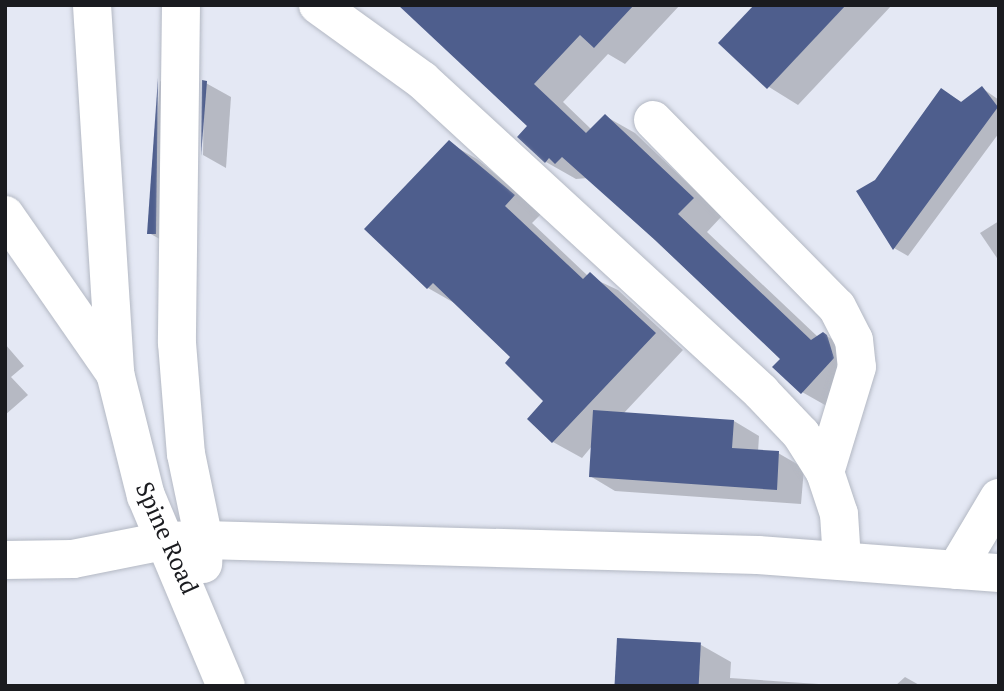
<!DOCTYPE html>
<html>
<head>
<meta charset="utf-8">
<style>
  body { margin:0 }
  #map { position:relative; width:1004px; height:691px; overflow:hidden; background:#e4e8f4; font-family:"PT Serif",serif }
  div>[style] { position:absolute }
  .shadow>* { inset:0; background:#0003 }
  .building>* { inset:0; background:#4e5e8d; transform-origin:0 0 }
  .roads { filter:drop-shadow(0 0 2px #b3b8c3) drop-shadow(0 0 2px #b3b8c3) }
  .minor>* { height:38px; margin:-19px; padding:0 19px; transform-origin:19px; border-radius:19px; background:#fff }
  span { translate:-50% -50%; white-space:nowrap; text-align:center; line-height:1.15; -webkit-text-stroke:7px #fff; paint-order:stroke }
  .street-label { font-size:24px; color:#1a1b1f }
  .frame { position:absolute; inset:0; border:7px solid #1a1b1f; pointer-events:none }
</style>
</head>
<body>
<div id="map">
  <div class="shadow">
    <i style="clip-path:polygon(401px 5px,680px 5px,625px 64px,608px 54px,563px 102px,592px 130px,605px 116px,635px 133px,722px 216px,707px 232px,818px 337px,823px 334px,853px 351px,832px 409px,802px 392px,783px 359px,588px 178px,576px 179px,546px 162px,529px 126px)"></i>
    <i style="clip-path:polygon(757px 5px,892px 5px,798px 105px,769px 87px,721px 43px)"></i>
    <i style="clip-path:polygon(160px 81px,183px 94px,174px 247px,149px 233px)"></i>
    <i style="clip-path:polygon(204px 82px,231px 97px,226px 168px,203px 155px)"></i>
    <i style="clip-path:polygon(982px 88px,999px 100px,999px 133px,908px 256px,894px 248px,859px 191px,876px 181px,942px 90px,963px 103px)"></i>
    <i style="clip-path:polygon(449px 143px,477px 159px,542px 213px,532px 223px,588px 276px,618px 290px,683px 350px,623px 414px,734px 421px,759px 436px,758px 452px,778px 453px,804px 468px,801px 504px,615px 491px,590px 476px,592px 446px,582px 458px,553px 442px,529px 419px,546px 401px,513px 356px,456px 304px,428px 288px)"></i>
    <i style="clip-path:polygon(999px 221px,999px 261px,980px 233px)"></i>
    <i style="clip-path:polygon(5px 344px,24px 366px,11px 377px,28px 395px,5px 415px)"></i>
    <i style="clip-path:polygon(701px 645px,731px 662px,730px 678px,849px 686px,617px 686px)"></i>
    <i style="clip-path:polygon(905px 677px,921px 686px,895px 686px)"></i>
  </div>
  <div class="building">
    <i style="clip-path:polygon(398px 5px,634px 5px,594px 48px,580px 35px,534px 84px,586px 133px,605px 114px,694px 198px,678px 214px,811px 340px,823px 332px,827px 335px,834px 358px,801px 394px,772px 367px,780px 359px,655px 240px,562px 157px,555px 164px,549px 158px,545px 163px,517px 137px,527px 126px)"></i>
    <i style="clip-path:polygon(754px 5px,846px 5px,767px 89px,718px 43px)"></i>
    <i style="clip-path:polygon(158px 78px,156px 234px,147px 234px)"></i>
    <i style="clip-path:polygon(202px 80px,207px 81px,201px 156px)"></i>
    <i style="clip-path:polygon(982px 86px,998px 107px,893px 250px,856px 191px,875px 180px,941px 88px,961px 102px)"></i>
    <i style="clip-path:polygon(449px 140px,515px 195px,505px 206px,583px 279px,590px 272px,656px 333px,552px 443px,527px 419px,543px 401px,505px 363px,510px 357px,433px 283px,427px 289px,364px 229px)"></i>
    <i style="clip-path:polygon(593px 410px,734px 420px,732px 448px,779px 451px,777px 490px,589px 477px)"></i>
    <i style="left:617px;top:638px;width:84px;height:48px;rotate:3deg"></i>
  </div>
  <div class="roads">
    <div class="minor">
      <i style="left:92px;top:5px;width:369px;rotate:86.4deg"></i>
      <i style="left:115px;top:373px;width:127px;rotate:75.9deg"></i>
      <i style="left:146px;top:496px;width:206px;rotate:67.2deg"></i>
      <i style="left:181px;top:5px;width:338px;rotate:90.7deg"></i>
      <i style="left:177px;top:343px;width:111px;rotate:85.4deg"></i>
      <i style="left:186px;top:454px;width:88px;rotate:78.2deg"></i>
      <i style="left:204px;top:540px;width:24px;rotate:92deg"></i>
      <i style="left:318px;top:5px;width:128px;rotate:35.8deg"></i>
      <i style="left:422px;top:80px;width:461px;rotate:42.6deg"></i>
      <i style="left:761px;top:392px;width:58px;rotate:46.4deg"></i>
      <i style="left:801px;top:434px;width:45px;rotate:57.7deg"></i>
      <i style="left:825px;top:472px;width:44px;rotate:71.6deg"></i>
      <i style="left:839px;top:514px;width:47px;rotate:86.3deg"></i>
      <i style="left:653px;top:120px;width:262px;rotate:45.5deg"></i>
      <i style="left:837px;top:307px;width:37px;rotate:63deg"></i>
      <i style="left:854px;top:340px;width:27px;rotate:84deg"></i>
      <i style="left:857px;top:367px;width:110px;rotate:106.9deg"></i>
      <i style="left:5px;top:215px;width:193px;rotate:55.2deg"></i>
      <i style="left:5px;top:560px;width:68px;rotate:-0.8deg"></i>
      <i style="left:73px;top:559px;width:93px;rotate:-11.2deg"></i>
      <i style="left:164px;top:541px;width:40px;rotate:-1.4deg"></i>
      <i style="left:204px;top:540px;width:554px;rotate:1.55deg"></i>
      <i style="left:758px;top:555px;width:242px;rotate:4.3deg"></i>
      <i style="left:956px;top:570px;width:84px;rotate:-59.2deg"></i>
    </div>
  </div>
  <div class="street-label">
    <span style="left:167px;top:538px;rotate:66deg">Spine Road</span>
  </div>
  <div class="frame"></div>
</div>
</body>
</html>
